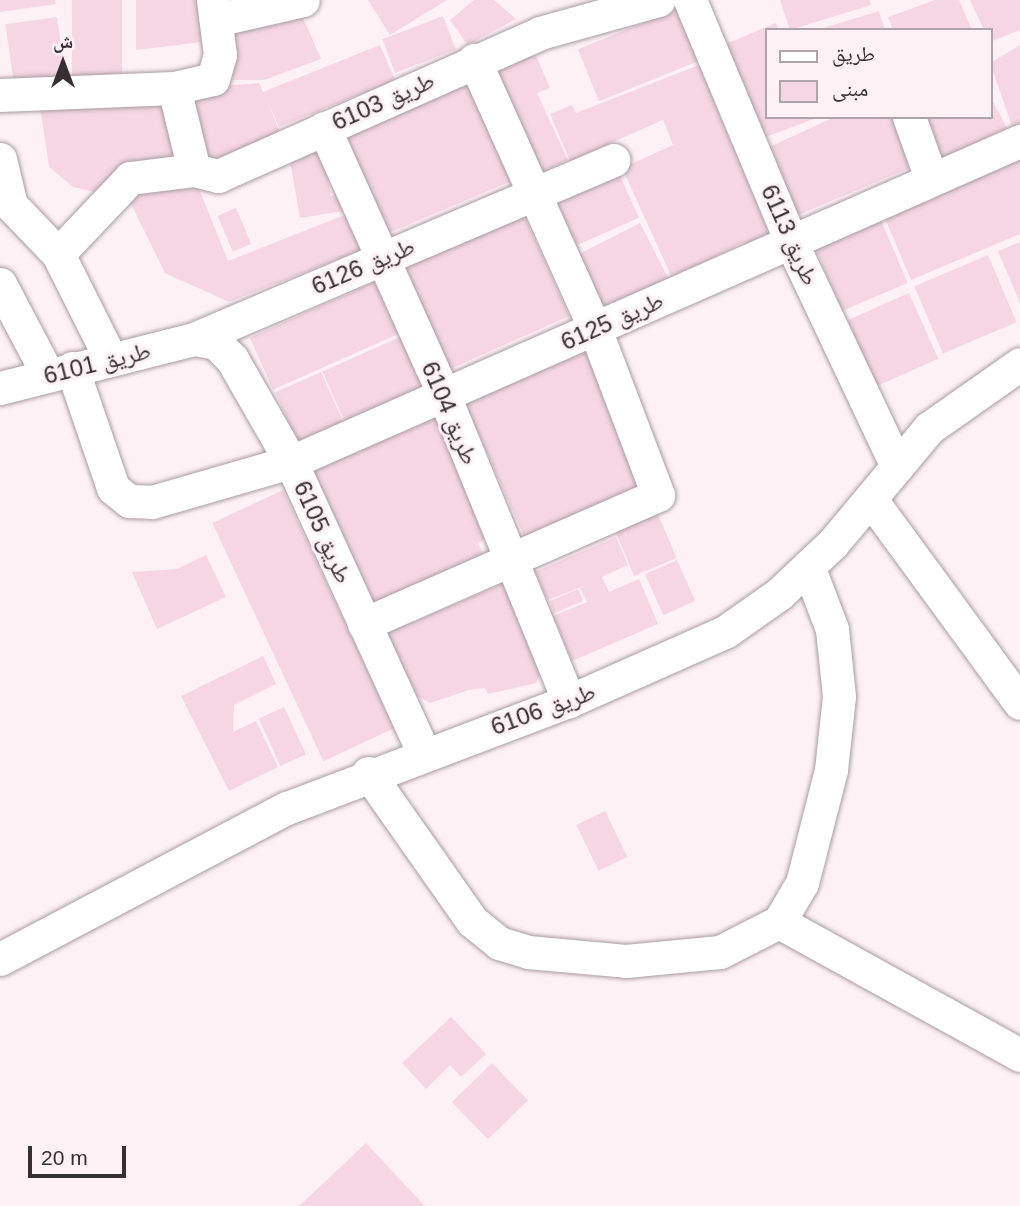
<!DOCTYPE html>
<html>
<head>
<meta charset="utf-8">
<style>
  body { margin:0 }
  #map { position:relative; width:1020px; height:1206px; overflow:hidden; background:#fef1f6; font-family:Helvetica,"Noto Naskh Arabic",sans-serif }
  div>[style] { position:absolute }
  .building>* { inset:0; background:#f5d6e2; transform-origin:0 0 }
  .roads { filter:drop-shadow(0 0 2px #aa9ca1) drop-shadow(0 0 2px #aa9ca1) }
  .minor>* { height:33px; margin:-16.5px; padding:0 16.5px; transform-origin:16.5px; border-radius:16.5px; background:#fff }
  span { translate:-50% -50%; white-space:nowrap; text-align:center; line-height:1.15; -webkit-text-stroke:6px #fef1f6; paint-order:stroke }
  .street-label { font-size:24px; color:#352f32 }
  .legend { position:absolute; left:765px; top:28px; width:228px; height:91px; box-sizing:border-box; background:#fef1f6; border:2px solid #aea3a8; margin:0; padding:9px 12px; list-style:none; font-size:21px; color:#352f32 }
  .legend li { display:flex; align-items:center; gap:14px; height:35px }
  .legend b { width:35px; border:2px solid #aea3a8 }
  .north { position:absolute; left:28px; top:28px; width:70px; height:70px; -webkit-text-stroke:5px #fef1f6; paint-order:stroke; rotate:0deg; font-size:19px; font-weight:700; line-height:28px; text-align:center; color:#352f32 }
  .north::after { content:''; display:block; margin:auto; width:24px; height:32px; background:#352f32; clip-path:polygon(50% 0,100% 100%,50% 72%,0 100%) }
  .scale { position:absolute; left:28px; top:1146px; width:98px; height:32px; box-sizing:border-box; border:4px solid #352f32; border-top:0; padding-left:9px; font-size:21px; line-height:24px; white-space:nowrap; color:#352f32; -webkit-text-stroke:5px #fef1f6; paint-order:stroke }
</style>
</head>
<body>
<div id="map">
  <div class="building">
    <i style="clip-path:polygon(0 0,55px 0,56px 4px,0 12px)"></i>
    <i style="left:72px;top:0;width:50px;height:80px"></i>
    <i style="clip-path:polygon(136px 0,197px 0,202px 42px,136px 50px)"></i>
    <i style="clip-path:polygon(368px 0,447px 0,390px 35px)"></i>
    <i style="clip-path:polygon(474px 0,494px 0,516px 19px,468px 45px,450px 20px)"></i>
    <i style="clip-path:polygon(780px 0,870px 0,871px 5px,790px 30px)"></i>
    <i style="clip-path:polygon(935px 0,959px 0,972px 30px,893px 30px,888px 17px)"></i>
    <i style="clip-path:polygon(970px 0,1020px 0,1020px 30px,990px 42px,990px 30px,984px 30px)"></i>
    <i style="left:680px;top:8px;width:56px;height:110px;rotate:68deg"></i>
    <i style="clip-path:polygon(879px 11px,885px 30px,820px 30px,820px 29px)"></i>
    <i style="clip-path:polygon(301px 13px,321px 59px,264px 80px,233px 80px,232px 37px,239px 29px)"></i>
    <i style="left:443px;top:16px;width:36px;height:65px;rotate:69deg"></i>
    <i style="left:57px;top:17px;width:60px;height:52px;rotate:82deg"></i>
    <i style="clip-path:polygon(776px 23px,779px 30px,766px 30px,766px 117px,814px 119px,763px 138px,723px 45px)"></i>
    <i style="clip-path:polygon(531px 44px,550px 88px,537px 93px,568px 160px,542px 172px,492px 62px)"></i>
    <i style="clip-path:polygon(380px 45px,395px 80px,279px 127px,268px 102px,280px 133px,230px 160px,196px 163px,186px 106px,211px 87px,259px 83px,263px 92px)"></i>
    <i style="clip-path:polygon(1020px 45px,1020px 123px,1012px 126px,990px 63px)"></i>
    <i style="clip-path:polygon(699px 65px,774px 246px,750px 256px,744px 242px,672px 278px,622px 168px,673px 145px,663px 120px,570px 161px,550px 114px,572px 105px,576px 113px)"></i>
    <i style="left:467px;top:76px;width:114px;height:134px;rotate:67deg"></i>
    <i style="clip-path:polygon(165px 95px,175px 158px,99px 193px,73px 187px,49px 167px,40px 106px)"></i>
    <i style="clip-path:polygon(990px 96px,1007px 128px,940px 160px,924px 117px,990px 117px)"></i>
    <i style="clip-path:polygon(835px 117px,893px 117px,914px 166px,798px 215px,769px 147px)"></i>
    <i style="clip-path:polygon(321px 144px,331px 196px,340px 194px,343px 211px,300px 218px,288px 150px)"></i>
    <i style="clip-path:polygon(1020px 151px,1020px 234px,911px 280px,881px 209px)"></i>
    <i style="left:619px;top:173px;width:49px;height:74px;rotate:66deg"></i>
    <i style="clip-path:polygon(195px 179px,228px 261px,347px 214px,361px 250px,229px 302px,165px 273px,131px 204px,126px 204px,124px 182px)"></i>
    <i style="left:236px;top:208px;width:39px;height:20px;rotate:67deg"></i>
    <i style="left:522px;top:210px;width:116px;height:132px;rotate:66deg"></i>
    <i style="left:878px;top:213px;width:76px;height:71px;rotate:67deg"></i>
    <i style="left:640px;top:223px;width:66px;height:72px;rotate:63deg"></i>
    <i style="clip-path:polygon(1020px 242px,1020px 303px,998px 251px)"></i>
    <i style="left:988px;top:255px;width:73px;height:80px;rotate:67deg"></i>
    <i style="left:375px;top:282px;width:57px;height:137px;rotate:66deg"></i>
    <i style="left:909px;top:293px;width:72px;height:67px;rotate:66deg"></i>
    <i style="left:400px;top:337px;width:55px;height:85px;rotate:66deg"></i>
    <i style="left:585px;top:346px;width:151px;height:133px;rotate:66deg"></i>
    <i style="left:321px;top:372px;width:56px;height:50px;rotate:66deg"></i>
    <i style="clip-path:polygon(432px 412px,488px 538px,478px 543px,484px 556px,373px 605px,311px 467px)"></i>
    <i style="left:283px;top:490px;width:263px;height:78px;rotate:65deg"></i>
    <i style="left:657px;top:512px;width:50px;height:46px;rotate:67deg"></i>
    <i style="clip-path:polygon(616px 537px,628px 565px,602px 577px,609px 592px,639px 579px,658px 624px,572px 661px,553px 616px,587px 602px,580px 588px,589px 584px,548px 600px,535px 572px)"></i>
    <i style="clip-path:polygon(206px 555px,226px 597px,157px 629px,132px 572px,177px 569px)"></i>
    <i style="left:677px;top:560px;width:45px;height:35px;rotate:66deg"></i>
    <i style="clip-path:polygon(503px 584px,542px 671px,536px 683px,488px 694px,485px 688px,469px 690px,430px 703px,415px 695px,387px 633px)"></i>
    <i style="left:578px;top:589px;width:13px;height:31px;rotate:67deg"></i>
    <i style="clip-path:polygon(263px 656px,276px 684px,234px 705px,233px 732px,256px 721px,278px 767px,229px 791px,181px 696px)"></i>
    <i style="left:284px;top:707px;width:52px;height:28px;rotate:65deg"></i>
    <i style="left:605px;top:811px;width:51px;height:32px;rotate:64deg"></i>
    <i style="clip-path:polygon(451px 1017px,486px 1054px,461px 1077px,450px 1065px,426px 1089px,402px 1063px)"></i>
    <i style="left:492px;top:1063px;width:52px;height:56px;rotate:46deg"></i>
    <i style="clip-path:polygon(366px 1143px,425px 1206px,299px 1206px)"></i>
  </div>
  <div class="roads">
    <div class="minor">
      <i style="left:690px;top:0;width:262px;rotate:67.3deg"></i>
      <i style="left:791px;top:242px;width:248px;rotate:64.7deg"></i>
      <i style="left:216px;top:20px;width:89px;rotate:-12.9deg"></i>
      <i style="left:174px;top:88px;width:84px;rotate:76.3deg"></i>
      <i style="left:194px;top:170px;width:25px;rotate:14deg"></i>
      <i style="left:218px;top:176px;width:352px;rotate:-23.9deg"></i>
      <i style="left:540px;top:33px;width:123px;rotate:-15.6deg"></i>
      <i style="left:0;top:95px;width:174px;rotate:-2.3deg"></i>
      <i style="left:174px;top:88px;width:40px;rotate:-13deg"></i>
      <i style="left:213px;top:79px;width:25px;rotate:-74deg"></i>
      <i style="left:220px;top:55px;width:55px;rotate:-97.3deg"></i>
      <i style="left:909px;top:117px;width:65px;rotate:70.2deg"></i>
      <i style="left:324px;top:128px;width:290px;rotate:65.8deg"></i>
      <i style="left:443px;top:393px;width:333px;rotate:67.8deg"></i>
      <i style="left:0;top:159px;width:47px;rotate:76.6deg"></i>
      <i style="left:11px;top:205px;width:68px;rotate:46.2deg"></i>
      <i style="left:58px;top:254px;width:116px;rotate:63.4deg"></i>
      <i style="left:58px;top:254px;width:105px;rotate:-46.5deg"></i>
      <i style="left:130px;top:178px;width:64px;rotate:-7.1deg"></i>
      <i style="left:0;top:284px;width:103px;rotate:62.2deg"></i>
      <i style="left:194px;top:339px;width:22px;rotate:10deg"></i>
      <i style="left:216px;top:343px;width:23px;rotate:45deg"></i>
      <i style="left:232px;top:359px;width:119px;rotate:60.2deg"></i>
      <i style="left:291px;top:462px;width:318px;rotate:65.5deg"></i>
      <i style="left:72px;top:368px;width:127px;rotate:71.1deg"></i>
      <i style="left:113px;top:488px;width:21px;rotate:39deg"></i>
      <i style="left:129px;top:501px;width:23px;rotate:2deg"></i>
      <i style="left:152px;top:502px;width:145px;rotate:-16.1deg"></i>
      <i style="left:291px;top:462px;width:797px;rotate:-23.77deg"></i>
      <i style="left:0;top:388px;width:200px;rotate:-14.2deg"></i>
      <i style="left:194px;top:339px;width:456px;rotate:-23.1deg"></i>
      <i style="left:872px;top:501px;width:250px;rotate:53.8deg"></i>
      <i style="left:364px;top:624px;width:321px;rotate:-23.7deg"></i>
      <i style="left:658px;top:495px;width:178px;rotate:-110.8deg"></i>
      <i style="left:595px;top:329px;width:295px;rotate:-114.2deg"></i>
      <i style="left:368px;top:773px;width:181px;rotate:54.9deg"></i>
      <i style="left:472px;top:921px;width:35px;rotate:39deg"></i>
      <i style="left:499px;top:943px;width:30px;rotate:17deg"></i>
      <i style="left:528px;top:952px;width:98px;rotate:5.2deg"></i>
      <i style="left:626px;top:961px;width:94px;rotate:-5.5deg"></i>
      <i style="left:720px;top:952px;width:66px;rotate:-27deg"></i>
      <i style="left:779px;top:922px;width:45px;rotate:-59.5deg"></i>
      <i style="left:802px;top:883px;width:117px;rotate:-75.6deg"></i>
      <i style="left:831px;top:770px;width:74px;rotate:-83.8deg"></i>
      <i style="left:839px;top:696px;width:67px;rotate:-96deg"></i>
      <i style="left:832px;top:629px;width:67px;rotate:-110.9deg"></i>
      <i style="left:779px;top:922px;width:275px;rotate:28.9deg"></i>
      <i style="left:0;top:959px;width:324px;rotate:-27.8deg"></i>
      <i style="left:287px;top:808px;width:302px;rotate:-20.8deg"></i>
      <i style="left:569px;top:701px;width:171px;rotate:-23.9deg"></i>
      <i style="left:725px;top:632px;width:66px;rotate:-35.1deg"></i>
      <i style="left:779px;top:594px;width:74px;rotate:-43.4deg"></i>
      <i style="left:833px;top:543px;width:150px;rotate:-50.1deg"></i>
      <i style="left:929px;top:428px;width:111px;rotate:-35.1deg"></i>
    </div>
  </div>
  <div class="street-label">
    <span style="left:383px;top:101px;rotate:-24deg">طريق 6103</span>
    <span style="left:790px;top:235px;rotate:66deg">طريق 6113</span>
    <span style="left:363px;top:266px;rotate:-23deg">طريق 6126</span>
    <span style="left:612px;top:321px;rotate:-24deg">طريق 6125</span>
    <span style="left:97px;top:363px;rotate:-14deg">طريق 6101</span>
    <span style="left:450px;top:413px;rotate:67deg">طريق 6104</span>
    <span style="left:323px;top:532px;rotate:66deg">طريق 6105</span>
    <span style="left:543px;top:709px;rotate:-20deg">طريق 6106</span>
  </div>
  <ul class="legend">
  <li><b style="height:9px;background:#fff"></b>طريق</li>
  <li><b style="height:19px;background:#f5d6e2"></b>مبنى</li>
  </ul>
  <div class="north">ش</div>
  <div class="scale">20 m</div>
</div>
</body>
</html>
